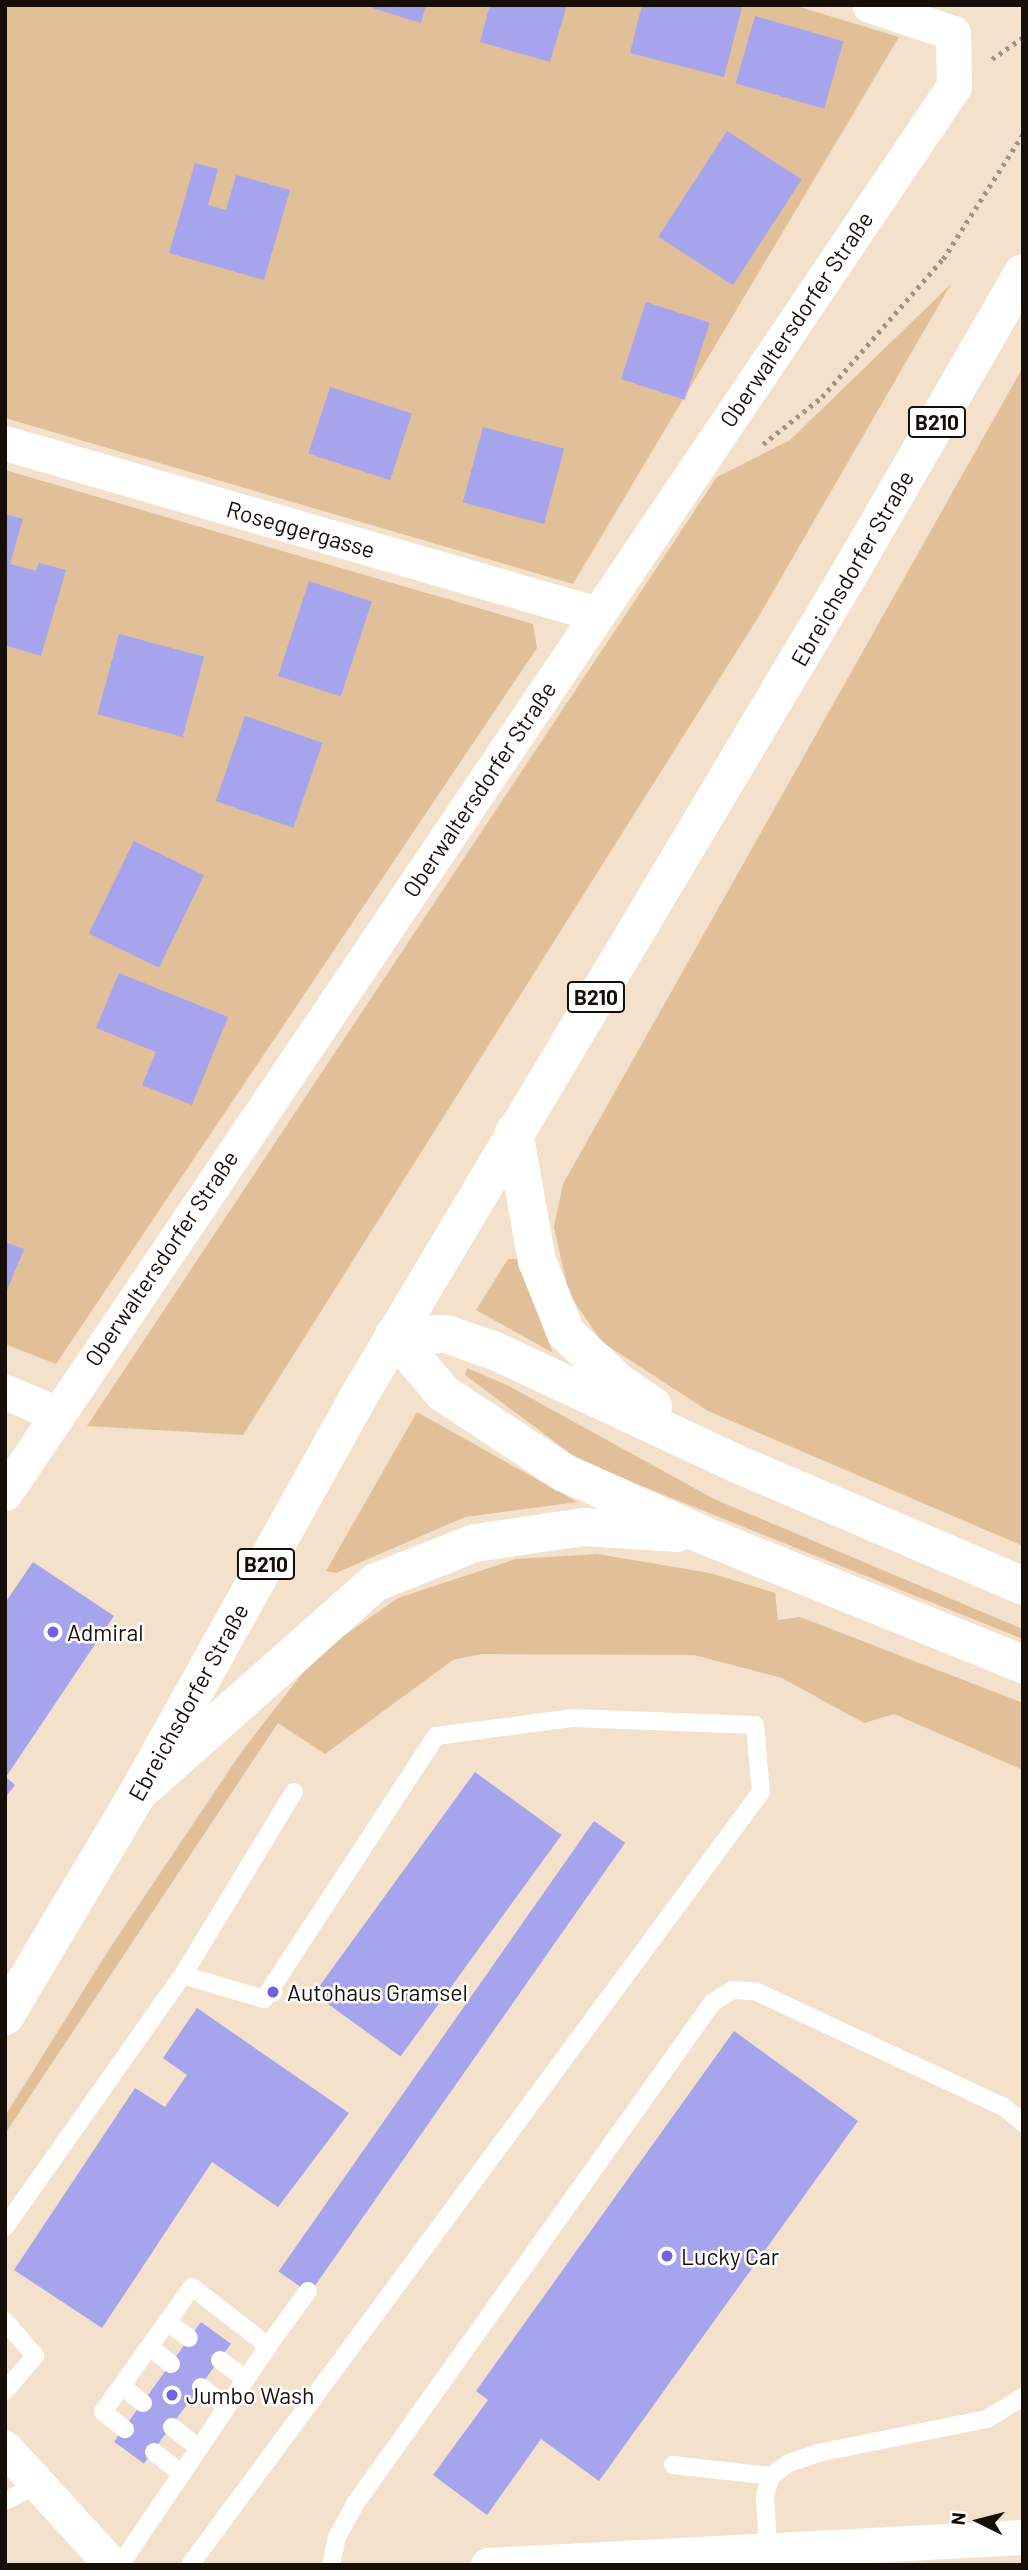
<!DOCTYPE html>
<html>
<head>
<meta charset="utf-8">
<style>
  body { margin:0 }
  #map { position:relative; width:1028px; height:2570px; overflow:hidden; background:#f4e1cb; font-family:Barlow,sans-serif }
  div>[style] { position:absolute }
  .green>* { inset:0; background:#e1bf98 }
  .building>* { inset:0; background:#a5a4ec; transform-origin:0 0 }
  .path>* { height:4.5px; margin-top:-2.25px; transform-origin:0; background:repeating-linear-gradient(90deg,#a29483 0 3.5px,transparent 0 8.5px) }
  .service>* { height:18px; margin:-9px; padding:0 9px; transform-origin:9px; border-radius:9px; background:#fff }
  .minor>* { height:35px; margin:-17.5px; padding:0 17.5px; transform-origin:17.5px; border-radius:17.5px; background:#fff }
  .primary>* { height:38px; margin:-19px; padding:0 19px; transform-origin:19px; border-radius:19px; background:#fff }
  .motorway>* { height:38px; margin:-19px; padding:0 19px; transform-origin:19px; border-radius:19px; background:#fff }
  .dots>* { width:19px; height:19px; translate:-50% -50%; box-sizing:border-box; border:4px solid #fff; border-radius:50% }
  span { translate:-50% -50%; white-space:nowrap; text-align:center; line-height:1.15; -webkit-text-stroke:5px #fff; paint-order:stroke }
  .shield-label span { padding:2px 5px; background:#fff; border:2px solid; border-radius:5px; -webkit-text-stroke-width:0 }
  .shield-label { font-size:21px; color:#160f08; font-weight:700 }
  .street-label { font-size:23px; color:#160f08 }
  .poi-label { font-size:23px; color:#160f08 }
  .left { translate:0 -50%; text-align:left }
  .frame { position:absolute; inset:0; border:7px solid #160f08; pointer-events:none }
  .north { position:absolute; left:944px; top:2486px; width:70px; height:70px; -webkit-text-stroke:5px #fff; paint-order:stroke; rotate:276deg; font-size:19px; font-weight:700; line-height:28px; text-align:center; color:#160f08 }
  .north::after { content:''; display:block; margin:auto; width:24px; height:32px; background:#160f08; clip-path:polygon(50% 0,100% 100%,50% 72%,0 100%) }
</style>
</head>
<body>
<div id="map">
  <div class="green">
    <i style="clip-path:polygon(5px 5px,793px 5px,899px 37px,573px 584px,5px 418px)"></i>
    <i style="clip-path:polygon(951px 284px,759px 616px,243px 1435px,87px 1426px,717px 477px,790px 440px)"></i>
    <i style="clip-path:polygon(1023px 367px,1023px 1546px,708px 1411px,602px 1342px,569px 1294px,554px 1227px,563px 1184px)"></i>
    <i style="clip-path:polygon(5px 470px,533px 624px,537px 648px,56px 1364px,5px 1344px)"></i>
    <i style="clip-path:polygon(508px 1259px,517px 1259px,553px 1353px,476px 1310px)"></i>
    <i style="clip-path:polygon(467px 1368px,507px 1385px,714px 1499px,1023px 1629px,1023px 1639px,582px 1462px,465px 1375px)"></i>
    <i style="clip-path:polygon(417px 1412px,577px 1502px,465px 1517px,336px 1573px,326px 1571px)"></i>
    <i style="clip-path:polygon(597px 1554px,710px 1573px,775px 1593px,778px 1620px,800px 1617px,1023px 1703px,1023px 1770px,894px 1714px,864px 1723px,782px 1678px,694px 1655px,481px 1654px,453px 1660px,325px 1754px,278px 1723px,5px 2134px,5px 2116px,110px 1948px,242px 1751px,302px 1674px,342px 1637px,398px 1598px,516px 1559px)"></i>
  </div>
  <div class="building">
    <i style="clip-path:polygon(363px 5px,426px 5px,421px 23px)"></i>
    <i style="clip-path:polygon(490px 5px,567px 5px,550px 62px,480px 42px)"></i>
    <i style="clip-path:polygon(642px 5px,742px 7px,724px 77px,630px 53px)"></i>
    <i style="left:755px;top:16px;width:92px;height:70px;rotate:16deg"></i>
    <i style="left:727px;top:131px;width:89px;height:126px;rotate:33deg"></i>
    <i style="clip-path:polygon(195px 163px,218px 169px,208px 205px,226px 210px,236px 175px,290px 190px,264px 280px,169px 253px)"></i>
    <i style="left:646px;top:302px;width:67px;height:81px;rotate:18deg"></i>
    <i style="left:330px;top:387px;width:86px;height:70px;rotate:18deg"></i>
    <i style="left:483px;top:427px;width:84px;height:78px;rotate:15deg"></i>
    <i style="clip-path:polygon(5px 514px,23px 519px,10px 564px,36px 571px,39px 563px,66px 570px,41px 656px,5px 645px)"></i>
    <i style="left:309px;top:581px;width:66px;height:100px;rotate:18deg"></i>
    <i style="left:119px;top:634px;width:88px;height:83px;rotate:15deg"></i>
    <i style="left:245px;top:716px;width:82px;height:90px;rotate:19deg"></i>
    <i style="left:134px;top:841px;width:78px;height:103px;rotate:26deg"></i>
    <i style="clip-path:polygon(119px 973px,228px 1017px,192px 1105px,142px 1085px,156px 1052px,96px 1028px)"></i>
    <i style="clip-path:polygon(5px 1242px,24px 1249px,5px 1295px)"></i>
    <i style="clip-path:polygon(33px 1562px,114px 1616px,6px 1777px,15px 1785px,5px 1798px,5px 1603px)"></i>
    <i style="left:475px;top:1772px;width:107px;height:274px;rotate:36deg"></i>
    <i style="left:594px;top:1821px;width:38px;height:550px;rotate:35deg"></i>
    <i style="clip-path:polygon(197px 2008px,349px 2113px,278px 2207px,212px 2162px,102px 2328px,14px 2270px,135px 2088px,165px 2107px,187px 2075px,163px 2058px)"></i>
    <i style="clip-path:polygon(734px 2031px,858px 2121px,599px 2481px,541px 2439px,487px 2515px,433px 2475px,488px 2400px,476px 2391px)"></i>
    <i style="left:201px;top:2322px;width:37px;height:148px;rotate:36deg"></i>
  </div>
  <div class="path">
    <i style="left:992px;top:59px;width:38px;rotate:-35deg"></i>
    <i style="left:763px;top:444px;width:75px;rotate:-38.5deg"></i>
    <i style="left:822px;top:397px;width:184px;rotate:-48.8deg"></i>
    <i style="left:943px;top:259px;width:148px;rotate:-57.4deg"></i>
  </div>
  <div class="service">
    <i style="left:183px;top:1975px;width:214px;rotate:-58.8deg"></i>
    <i style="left:5px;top:2227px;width:309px;rotate:-54.8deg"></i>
    <i style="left:183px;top:1975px;width:84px;rotate:16.5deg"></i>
    <i style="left:264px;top:1999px;width:314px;rotate:-56.8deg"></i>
    <i style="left:436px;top:1736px;width:137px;rotate:-7.5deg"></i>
    <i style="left:572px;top:1718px;width:183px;rotate:2.2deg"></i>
    <i style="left:755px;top:1725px;width:67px;rotate:84.9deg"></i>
    <i style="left:761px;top:1792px;width:961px;rotate:126.45deg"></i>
    <i style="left:5px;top:2321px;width:46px;rotate:49.4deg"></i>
    <i style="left:35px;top:2356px;width:46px;rotate:130.6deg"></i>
    <i style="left:167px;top:2322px;width:27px;rotate:36deg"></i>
    <i style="left:268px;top:2346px;width:68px;rotate:-54deg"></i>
    <i style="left:150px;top:2347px;width:27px;rotate:39deg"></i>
    <i style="left:220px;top:2360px;width:31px;rotate:37deg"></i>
    <i style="left:122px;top:2386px;width:27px;rotate:39deg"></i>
    <i style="left:201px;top:2387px;width:31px;rotate:37deg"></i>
    <i style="left:172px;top:2427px;width:33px;rotate:38deg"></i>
    <i style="left:154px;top:2452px;width:33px;rotate:38deg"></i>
    <i style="left:673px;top:2465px;width:99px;rotate:6.4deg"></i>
    <i style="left:5px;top:2501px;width:35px;rotate:-27deg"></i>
    <i style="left:768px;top:2549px;width:54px;rotate:-93.2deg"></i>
    <i style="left:765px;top:2495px;width:20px;rotate:-72deg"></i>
    <i style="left:771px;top:2476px;width:22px;rotate:-36deg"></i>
    <i style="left:789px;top:2463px;width:31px;rotate:-19deg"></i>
    <i style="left:818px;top:2453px;width:172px;rotate:-11.4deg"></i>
    <i style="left:987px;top:2419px;width:42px;rotate:-31.4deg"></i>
    <i style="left:120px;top:2565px;width:264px;rotate:-55.9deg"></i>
    <i style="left:268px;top:2346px;width:96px;rotate:-142.2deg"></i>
    <i style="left:192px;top:2287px;width:153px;rotate:125.5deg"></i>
    <i style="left:103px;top:2412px;width:28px;rotate:38deg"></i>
    <i style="left:331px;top:2565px;width:29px;rotate:-78deg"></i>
    <i style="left:337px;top:2537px;width:38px;rotate:-61deg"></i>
    <i style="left:355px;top:2504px;width:617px;rotate:-54.51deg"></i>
    <i style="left:713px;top:2002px;width:23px;rotate:-31deg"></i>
    <i style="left:733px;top:1990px;width:22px;rotate:3deg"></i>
    <i style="left:755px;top:1991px;width:275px;rotate:25deg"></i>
    <i style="left:1004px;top:2107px;width:25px;rotate:40deg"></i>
  </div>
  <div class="minor">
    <i style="left:5px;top:443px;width:616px;rotate:16.11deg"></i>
    <i style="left:5px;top:1392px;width:55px;rotate:22.4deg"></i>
    <i style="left:5px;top:1493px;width:1697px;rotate:-56deg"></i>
    <i style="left:954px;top:86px;width:53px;rotate:-91.1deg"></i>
    <i style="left:953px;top:33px;width:88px;rotate:-161.4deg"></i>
    <i style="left:5px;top:2448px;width:159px;rotate:47.6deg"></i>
    <i style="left:488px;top:2565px;width:536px;rotate:-3deg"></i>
  </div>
  <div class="primary">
    <i style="left:5px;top:2016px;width:260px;rotate:-59.2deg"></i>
    <i style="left:138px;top:1793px;width:451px;rotate:-60.9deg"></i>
    <i style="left:357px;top:1399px;width:964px;rotate:-59.18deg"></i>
    <i style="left:851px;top:571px;width:344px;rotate:-60deg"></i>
  </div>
  <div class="motorway">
    <i style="left:514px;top:1132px;width:131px;rotate:79.9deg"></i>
    <i style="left:537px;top:1261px;width:78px;rotate:68.1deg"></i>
    <i style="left:566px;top:1333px;width:73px;rotate:43.3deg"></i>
    <i style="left:619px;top:1383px;width:41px;rotate:34.1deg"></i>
    <i style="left:394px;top:1335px;width:76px;rotate:49.8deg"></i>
    <i style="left:443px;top:1393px;width:144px;rotate:33.4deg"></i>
    <i style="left:563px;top:1472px;width:154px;rotate:24.2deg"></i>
    <i style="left:703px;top:1535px;width:345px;rotate:22deg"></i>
    <i style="left:394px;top:1335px;width:52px;rotate:-1.1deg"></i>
    <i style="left:446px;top:1334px;width:52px;rotate:19.1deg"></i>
    <i style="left:495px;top:1351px;width:265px;rotate:25deg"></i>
    <i style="left:735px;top:1463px;width:313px;rotate:23.1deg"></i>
    <i style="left:138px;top:1793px;width:318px;rotate:-41.6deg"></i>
    <i style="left:376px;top:1582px;width:106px;rotate:-21.5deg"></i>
    <i style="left:475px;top:1543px;width:110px;rotate:-8.4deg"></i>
    <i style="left:584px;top:1527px;width:93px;rotate:3.7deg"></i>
  </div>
  <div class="dots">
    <i style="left:53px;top:1632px;background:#7162dd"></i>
    <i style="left:273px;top:1992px;background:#7162dd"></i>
    <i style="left:667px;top:2256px;background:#7162dd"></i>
    <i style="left:172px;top:2395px;background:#7162dd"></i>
  </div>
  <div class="shield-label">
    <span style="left:937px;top:422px">B210</span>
    <span style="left:596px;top:997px">B210</span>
    <span style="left:266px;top:1564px">B210</span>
  </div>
  <div class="street-label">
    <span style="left:796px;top:319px;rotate:-56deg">Oberwaltersdorfer Straße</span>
    <span style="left:301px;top:529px;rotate:16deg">Roseggergasse</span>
    <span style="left:852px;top:568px;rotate:-60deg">Ebreichsdorfer Straße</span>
    <span style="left:479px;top:789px;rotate:-56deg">Oberwaltersdorfer Straße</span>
    <span style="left:161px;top:1258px;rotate:-56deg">Oberwaltersdorfer Straße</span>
    <span style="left:188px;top:1702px;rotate:-61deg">Ebreichsdorfer Straße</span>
  </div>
  <div class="poi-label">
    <span class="left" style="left:67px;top:1632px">Admiral</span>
    <span class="left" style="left:287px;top:1992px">Autohaus Gramsel</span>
    <span class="left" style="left:681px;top:2256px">Lucky Car</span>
    <span class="left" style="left:186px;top:2395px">Jumbo Wash</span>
  </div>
  <div class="frame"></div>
  <div class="north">N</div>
</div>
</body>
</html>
